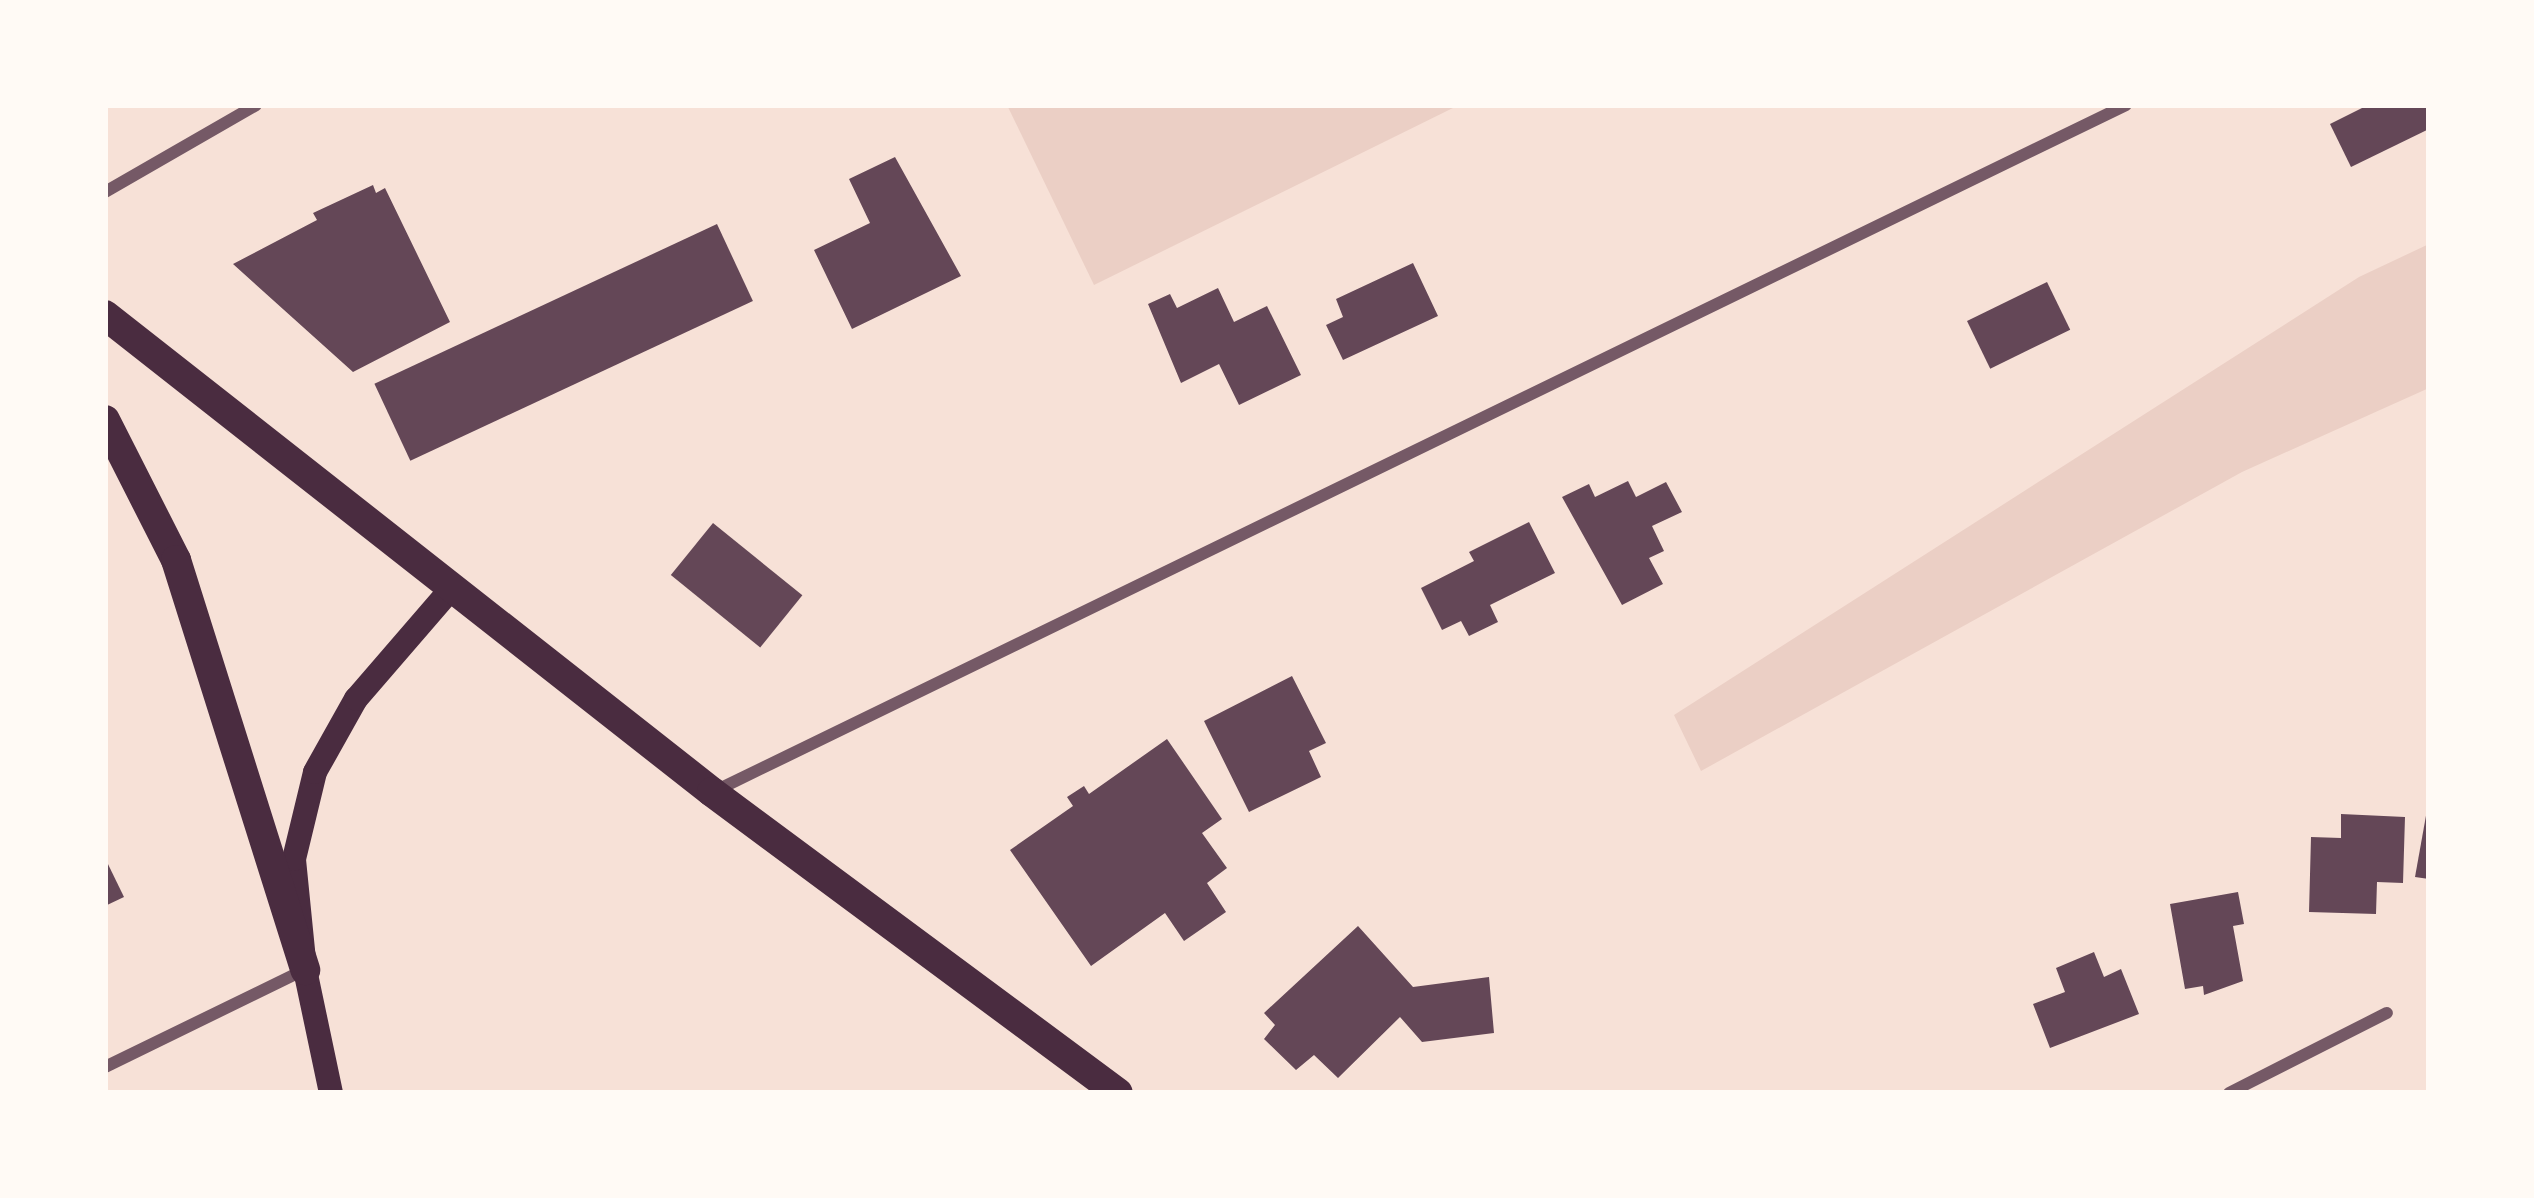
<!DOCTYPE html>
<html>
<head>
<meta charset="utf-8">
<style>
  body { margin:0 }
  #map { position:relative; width:2534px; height:1198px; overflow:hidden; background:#f7e1d7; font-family:"DejaVu Sans",sans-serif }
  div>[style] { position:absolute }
  .green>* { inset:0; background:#ebcfc5 }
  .building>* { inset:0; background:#644757; transform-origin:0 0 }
  .minor>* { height:12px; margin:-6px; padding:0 6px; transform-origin:6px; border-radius:6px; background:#755966 }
  .secondary>* { height:24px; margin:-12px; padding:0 12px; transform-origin:12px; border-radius:12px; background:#4a2c40 }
  .primary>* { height:30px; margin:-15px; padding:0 15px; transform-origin:15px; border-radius:15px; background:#4a2c40 }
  span { translate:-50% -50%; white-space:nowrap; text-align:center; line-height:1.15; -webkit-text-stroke:10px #fffaf5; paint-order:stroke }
  .frame { position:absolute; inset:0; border:108px solid #fffaf5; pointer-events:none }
</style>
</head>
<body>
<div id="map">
  <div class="green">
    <i style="clip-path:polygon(1007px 105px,1459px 105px,1094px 285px)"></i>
    <i style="clip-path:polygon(2429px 244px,2429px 388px,2242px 472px,1701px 771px,1674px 715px,2359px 277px)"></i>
  </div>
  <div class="building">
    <i style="clip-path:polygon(2368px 105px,2429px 105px,2429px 129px,2351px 167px,2330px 124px)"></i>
    <i style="clip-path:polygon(895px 157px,961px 276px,852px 329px,814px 250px,870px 223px,849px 179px)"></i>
    <i style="clip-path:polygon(373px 185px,376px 193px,385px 188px,450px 322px,353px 372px,233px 264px,317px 220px,313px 213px)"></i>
    <i style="left:717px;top:224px;width:85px;height:378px;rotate:65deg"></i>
    <i style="clip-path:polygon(1413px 263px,1438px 316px,1343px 360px,1326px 325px,1343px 317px,1336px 299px)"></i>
    <i style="left:2047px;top:282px;width:53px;height:89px;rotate:64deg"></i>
    <i style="clip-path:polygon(1218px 288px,1234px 322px,1267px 306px,1301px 375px,1239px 405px,1219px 364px,1181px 383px,1148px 304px,1170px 294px,1177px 308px)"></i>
    <i style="clip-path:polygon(1628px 481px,1636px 497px,1666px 482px,1682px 512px,1652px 526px,1664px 551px,1649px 558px,1663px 584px,1622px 605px,1562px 497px,1589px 484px,1595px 497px)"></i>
    <i style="clip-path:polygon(1529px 522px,1555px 573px,1490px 605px,1498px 622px,1469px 636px,1461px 621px,1442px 630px,1421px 588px,1474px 561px,1469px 552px)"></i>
    <i style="left:713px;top:523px;width:115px;height:67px;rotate:39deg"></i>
    <i style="clip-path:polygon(1292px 676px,1326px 743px,1309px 751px,1321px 777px,1249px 812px,1204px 721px)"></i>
    <i style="clip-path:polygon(1167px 739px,1222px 819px,1202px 833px,1227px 868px,1207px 883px,1226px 912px,1184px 941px,1165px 913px,1091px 966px,1010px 850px,1073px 806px,1067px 797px,1084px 786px,1089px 794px)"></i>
    <i style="clip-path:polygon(2427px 810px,2429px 810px,2429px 879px,2415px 877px)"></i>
    <i style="clip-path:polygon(2341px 814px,2405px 817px,2403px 883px,2377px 882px,2376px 914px,2309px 912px,2311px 837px,2341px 838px)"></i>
    <i style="clip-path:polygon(105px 858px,124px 897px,105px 906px)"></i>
    <i style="clip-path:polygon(2238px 892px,2244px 924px,2233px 926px,2243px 981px,2204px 995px,2203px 986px,2185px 989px,2170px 904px)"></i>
    <i style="clip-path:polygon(1358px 926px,1413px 987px,1489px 977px,1494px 1033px,1422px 1042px,1400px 1017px,1338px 1078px,1314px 1055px,1296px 1070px,1264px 1039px,1275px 1025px,1264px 1013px)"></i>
    <i style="clip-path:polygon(2094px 952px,2104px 977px,2121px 969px,2139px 1014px,2050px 1048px,2033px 1004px,2065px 992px,2056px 968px)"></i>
  </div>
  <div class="minor">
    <i style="left:105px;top:192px;width:174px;rotate:-29.9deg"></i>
    <i style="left:713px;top:792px;width:1571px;rotate:-25.93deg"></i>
    <i style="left:105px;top:1067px;width:221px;rotate:-26deg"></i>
    <i style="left:2229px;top:1093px;width:177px;rotate:-26.9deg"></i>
  </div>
  <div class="secondary">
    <i style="left:331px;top:1093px;width:126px;rotate:-101.9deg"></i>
    <i style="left:305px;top:970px;width:112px;rotate:-95.7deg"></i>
    <i style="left:294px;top:859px;width:89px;rotate:-76.4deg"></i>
    <i style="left:315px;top:772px;width:84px;rotate:-60.7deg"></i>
    <i style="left:356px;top:699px;width:144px;rotate:-49.2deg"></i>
  </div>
  <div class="primary">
    <i style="left:105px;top:315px;width:772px;rotate:38.16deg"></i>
    <i style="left:712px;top:792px;width:505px;rotate:36.55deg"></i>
    <i style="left:105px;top:420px;width:157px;rotate:63.1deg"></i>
    <i style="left:176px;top:560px;width:430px;rotate:72.5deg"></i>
  </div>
  <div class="frame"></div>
</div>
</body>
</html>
